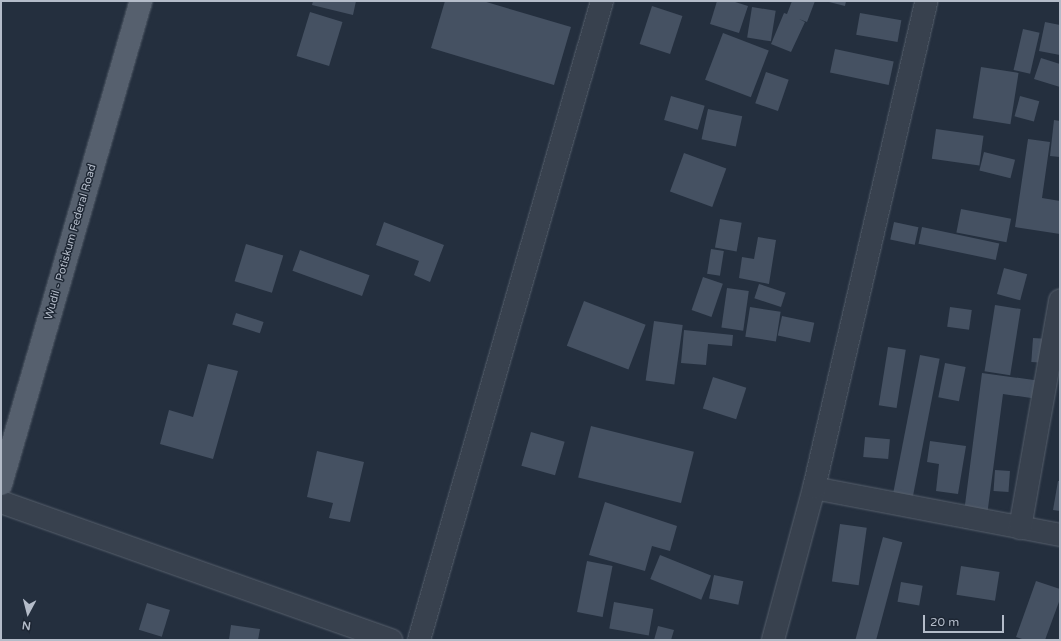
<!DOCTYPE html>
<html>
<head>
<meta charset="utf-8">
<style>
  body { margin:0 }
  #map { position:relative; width:1061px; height:641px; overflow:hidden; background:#242f3e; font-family:"Varela Round",sans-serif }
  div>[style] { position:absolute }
  .building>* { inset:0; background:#455162; transform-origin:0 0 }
  .roads { filter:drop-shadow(0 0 1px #565f6c) drop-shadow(0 0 1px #565f6c) }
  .minor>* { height:22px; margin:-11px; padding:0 11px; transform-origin:11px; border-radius:11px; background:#38414e }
  .primary>* { height:22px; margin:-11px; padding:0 11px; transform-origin:11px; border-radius:11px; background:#56606e }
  span { translate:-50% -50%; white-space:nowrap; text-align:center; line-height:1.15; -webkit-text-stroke:3px #1d2633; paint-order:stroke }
  .street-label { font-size:11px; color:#b4bcc9 }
  .frame { position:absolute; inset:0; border:2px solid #b4bcc9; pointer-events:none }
  .north { position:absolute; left:8px; top:593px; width:40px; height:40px; -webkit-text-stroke:3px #1d2633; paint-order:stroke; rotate:187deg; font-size:11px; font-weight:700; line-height:16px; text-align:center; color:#b4bcc9 }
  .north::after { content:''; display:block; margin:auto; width:14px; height:18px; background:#b4bcc9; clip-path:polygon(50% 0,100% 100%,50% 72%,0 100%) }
  .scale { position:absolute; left:923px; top:615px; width:81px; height:18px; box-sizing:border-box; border:2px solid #b4bcc9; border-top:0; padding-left:5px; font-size:12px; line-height:14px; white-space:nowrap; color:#b4bcc9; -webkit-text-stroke:3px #1d2633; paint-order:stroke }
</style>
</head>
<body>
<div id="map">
  <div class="building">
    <i style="clip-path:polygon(313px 1px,356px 1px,353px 15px,312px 5px)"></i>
    <i style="clip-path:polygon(445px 1px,483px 1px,571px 27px,554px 85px,431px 48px)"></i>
    <i style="clip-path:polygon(717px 1px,732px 1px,748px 6px,739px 33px,710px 24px)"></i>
    <i style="clip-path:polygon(792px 1px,815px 1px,807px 22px,799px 19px,805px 22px,791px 52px,771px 44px,784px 13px,787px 14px)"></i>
    <i style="clip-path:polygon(825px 1px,846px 1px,845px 6px)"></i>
    <i style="left:652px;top:6px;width:32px;height:40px;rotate:18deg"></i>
    <i style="left:752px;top:7px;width:24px;height:31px;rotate:9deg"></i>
    <i style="left:310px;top:12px;width:34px;height:46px;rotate:17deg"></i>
    <i style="left:860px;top:13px;width:42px;height:22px;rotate:10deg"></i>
    <i style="clip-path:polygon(1045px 22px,1060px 25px,1060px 55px,1039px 51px)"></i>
    <i style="left:1023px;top:29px;width:17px;height:42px;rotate:13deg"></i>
    <i style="left:723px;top:33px;width:49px;height:50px;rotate:21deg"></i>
    <i style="left:835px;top:49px;width:60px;height:24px;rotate:12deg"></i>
    <i style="clip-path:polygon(1041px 58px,1060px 64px,1060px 87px,1034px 79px)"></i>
    <i style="left:981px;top:67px;width:38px;height:52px;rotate:9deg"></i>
    <i style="left:766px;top:72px;width:24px;height:33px;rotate:19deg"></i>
    <i style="left:671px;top:96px;width:35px;height:25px;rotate:16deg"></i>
    <i style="left:1020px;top:96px;width:20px;height:21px;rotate:15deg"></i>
    <i style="left:708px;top:109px;width:35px;height:31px;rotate:12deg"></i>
    <i style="clip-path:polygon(1054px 120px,1060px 121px,1060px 157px,1050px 156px)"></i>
    <i style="left:936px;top:129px;width:48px;height:30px;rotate:8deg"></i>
    <i style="clip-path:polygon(1028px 139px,1050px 142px,1042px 198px,1060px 201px,1060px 234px,1015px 227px)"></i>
    <i style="left:984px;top:152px;width:32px;height:19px;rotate:14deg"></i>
    <i style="left:684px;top:153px;width:45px;height:41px;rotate:20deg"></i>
    <i style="left:961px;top:209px;width:51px;height:24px;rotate:11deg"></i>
    <i style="left:720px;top:219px;width:22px;height:29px;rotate:10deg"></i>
    <i style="clip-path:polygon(384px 222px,444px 245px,430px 282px,414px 275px,419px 261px,376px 245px)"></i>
    <i style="left:894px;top:222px;width:25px;height:18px;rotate:12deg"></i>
    <i style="left:922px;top:227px;width:79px;height:17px;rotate:12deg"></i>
    <i style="clip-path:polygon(758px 237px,776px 240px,769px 284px,739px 278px,742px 257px,754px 259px)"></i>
    <i style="left:246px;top:244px;width:39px;height:39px;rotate:17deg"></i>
    <i style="left:711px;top:249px;width:13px;height:25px;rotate:9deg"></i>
    <i style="left:300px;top:250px;width:74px;height:22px;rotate:20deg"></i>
    <i style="left:1004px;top:268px;width:24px;height:27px;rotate:15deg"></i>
    <i style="left:703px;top:277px;width:21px;height:35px;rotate:19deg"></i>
    <i style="left:759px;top:284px;width:28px;height:15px;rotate:18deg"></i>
    <i style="left:727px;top:288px;width:22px;height:40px;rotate:8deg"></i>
    <i style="left:584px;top:301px;width:66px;height:48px;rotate:21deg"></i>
    <i style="left:995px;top:305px;width:26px;height:67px;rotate:9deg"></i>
    <i style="left:750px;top:307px;width:31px;height:30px;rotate:9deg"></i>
    <i style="left:950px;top:307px;width:22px;height:20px;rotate:8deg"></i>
    <i style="left:236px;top:313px;width:29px;height:12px;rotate:18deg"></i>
    <i style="left:782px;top:316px;width:33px;height:20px;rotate:12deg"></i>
    <i style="left:654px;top:321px;width:29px;height:60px;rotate:8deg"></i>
    <i style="clip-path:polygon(684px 330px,733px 335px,732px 346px,708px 344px,706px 365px,681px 363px)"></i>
    <i style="left:1033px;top:338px;width:16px;height:24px;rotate:4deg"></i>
    <i style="left:888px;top:347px;width:18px;height:59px;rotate:9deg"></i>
    <i style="left:920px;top:355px;width:20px;height:155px;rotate:11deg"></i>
    <i style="left:945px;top:363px;width:21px;height:35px;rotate:11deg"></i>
    <i style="clip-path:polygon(208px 364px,238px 371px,213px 459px,160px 444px,169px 410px,193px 417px)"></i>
    <i style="clip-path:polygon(982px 373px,1041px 381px,1038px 399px,1003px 394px,985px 531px,962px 528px)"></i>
    <i style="left:713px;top:377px;width:35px;height:33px;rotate:18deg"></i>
    <i style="left:591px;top:426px;width:106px;height:53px;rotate:14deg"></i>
    <i style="left:531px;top:432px;width:35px;height:35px;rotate:16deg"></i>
    <i style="left:865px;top:437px;width:25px;height:20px;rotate:5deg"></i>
    <i style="clip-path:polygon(930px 441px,966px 446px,958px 494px,936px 491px,939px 464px,927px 462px)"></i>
    <i style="clip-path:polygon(317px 451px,364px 462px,350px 522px,329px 518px,333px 503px,307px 497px)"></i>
    <i style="left:995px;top:470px;width:15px;height:21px;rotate:4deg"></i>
    <i style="clip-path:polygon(1058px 481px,1060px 481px,1060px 511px,1053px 510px)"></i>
    <i style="clip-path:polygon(605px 502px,677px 526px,670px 551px,652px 546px,645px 571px,589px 555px)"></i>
    <i style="left:840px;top:524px;width:27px;height:58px;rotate:8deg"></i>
    <i style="left:883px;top:537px;width:20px;height:107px;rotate:15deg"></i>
    <i style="left:660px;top:555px;width:55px;height:26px;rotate:22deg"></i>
    <i style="left:587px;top:561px;width:26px;height:52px;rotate:11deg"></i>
    <i style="left:961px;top:566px;width:39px;height:29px;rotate:9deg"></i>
    <i style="left:714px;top:575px;width:30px;height:24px;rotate:12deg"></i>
    <i style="clip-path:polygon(1036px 581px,1060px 589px,1060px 599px,1045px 640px,1025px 640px,1016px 637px)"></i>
    <i style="left:901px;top:582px;width:22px;height:20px;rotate:10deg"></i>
    <i style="left:614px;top:602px;width:40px;height:27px;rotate:10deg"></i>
    <i style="left:147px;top:603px;width:24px;height:28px;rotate:17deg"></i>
    <i style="clip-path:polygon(231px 625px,260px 629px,258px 640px,229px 640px)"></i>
    <i style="clip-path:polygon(658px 626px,674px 630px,671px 640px,654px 640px)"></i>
  </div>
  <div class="roads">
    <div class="minor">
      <i style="left:814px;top:488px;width:250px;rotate:10.8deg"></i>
      <i style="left:1px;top:502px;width:414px;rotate:19.5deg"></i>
      <i style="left:1020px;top:528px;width:231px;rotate:-80deg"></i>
      <i style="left:419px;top:640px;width:665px;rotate:-74.02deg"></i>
      <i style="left:773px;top:640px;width:157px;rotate:-74.9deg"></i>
      <i style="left:814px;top:488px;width:500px;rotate:-77deg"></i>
    </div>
    <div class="primary">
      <i style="left:1px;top:484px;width:503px;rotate:-73.84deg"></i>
    </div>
  </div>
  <div class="street-label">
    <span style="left:71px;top:242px;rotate:-74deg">Wudil - Potiskum Federal Road</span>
  </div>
  <div class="frame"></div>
  <div class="north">N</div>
  <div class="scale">20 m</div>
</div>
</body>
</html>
